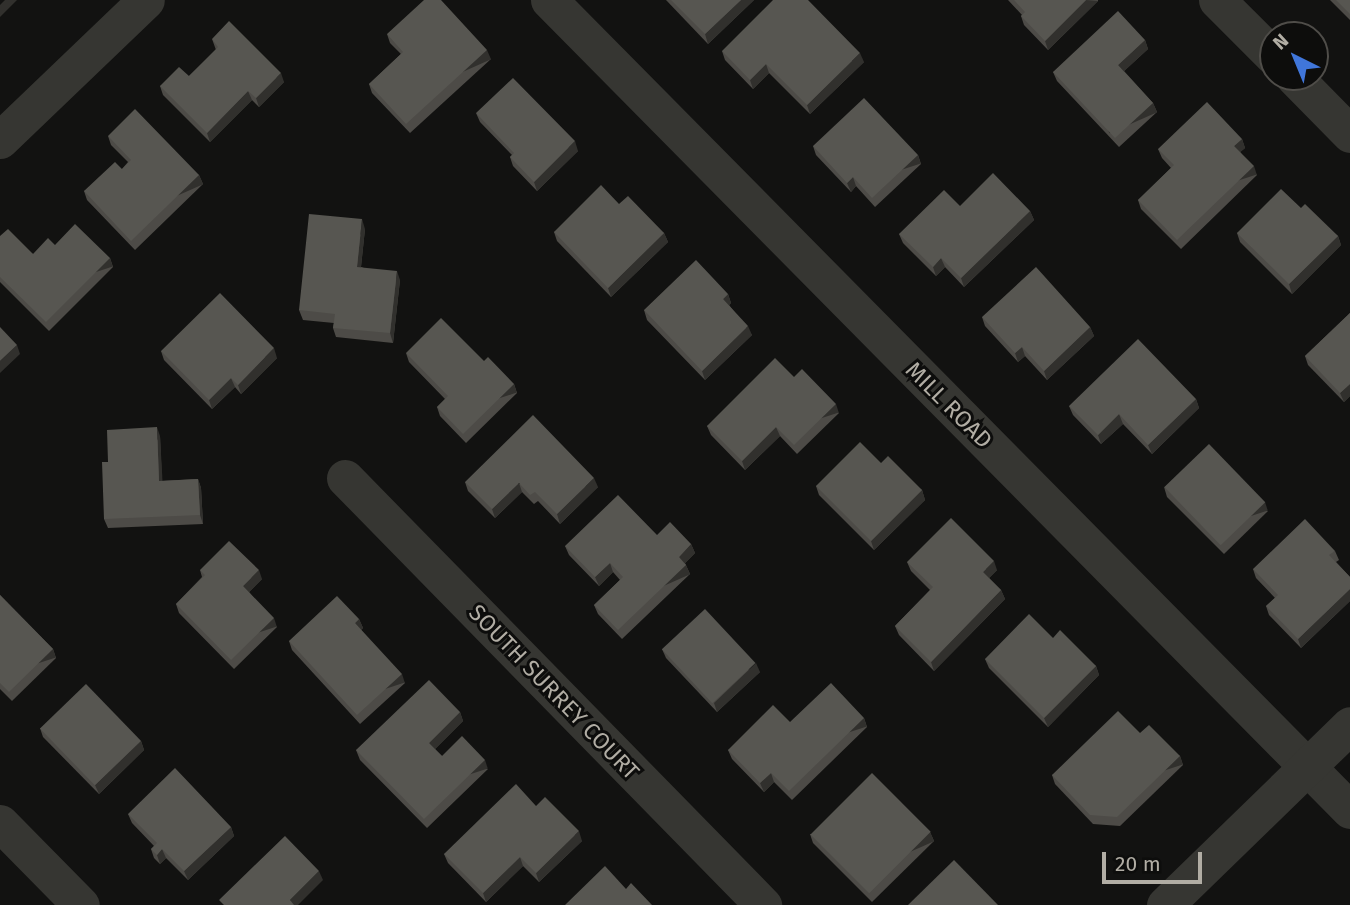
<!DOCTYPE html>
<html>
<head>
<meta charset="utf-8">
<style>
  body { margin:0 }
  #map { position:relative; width:1350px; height:905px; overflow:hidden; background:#121211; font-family:"Fira Sans",sans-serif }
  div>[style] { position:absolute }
  .minor>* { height:37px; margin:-18.5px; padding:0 18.5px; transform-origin:18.5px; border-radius:18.5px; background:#363632 }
  .wall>* { inset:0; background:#4d4b47 }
  .shaded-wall>* { inset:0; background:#31302d; transform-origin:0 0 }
  .building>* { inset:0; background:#575651; transform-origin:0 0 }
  span { translate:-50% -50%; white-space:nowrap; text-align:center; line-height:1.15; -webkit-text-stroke:6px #0d0d0c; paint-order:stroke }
  .street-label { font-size:23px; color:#b1ada4 }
  .north { position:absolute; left:1259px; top:21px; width:70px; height:70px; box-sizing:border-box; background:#0d0d0c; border:2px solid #4f4d49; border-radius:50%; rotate:317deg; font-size:19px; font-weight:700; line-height:28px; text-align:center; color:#b1ada4 }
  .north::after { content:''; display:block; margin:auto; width:24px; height:32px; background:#4076da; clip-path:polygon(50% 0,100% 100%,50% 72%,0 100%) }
  .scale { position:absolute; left:1102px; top:852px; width:100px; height:32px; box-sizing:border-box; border:4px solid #b1ada4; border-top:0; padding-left:9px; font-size:21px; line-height:24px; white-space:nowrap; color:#b1ada4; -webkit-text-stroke:5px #0d0d0c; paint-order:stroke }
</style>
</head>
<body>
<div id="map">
  <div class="minor">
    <i style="left:549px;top:0;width:1139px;rotate:45.32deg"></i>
    <i style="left:1217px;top:0;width:79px;rotate:45deg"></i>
    <i style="left:1294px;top:77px;width:80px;rotate:45.5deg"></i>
    <i style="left:0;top:140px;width:202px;rotate:-43.8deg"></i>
    <i style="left:345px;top:478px;width:598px;rotate:45.61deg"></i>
    <i style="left:0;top:823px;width:115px;rotate:45.4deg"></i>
    <i style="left:1165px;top:905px;width:258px;rotate:-44.2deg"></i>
  </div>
  <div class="wall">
    <i style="clip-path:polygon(666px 0,754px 0,708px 44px)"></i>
    <i style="clip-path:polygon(1008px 0,1098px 0,1098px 1px,1048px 50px,1024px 25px,1021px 16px,1022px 15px)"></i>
    <i style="clip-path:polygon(1330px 0,1350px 0,1350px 20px)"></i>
    <i style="clip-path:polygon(387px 34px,491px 59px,410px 133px,372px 93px,369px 84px,401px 54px,390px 43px)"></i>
    <i style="clip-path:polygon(212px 39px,284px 82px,259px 107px,252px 100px,210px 142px,163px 95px,160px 86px,189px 76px,216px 50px)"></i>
    <i style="clip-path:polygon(1145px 40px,1148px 49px,1124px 71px,1153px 103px,1157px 112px,1119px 147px,1057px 81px,1053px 72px)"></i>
    <i style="clip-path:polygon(722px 51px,864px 62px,810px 114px,769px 73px,753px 89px,725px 60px)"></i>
    <i style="clip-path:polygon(476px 113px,578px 151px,537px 191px,513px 166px,510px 157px,512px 155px,480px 122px)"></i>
    <i style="clip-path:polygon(108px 136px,199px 175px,203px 184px,135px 250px,87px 200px,84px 191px,122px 169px,128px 162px,111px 145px)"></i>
    <i style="clip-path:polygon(1242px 139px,1245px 148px,1240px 152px,1257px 175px,1181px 249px,1141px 209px,1138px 200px,1171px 168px,1162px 158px,1158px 149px)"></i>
    <i style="clip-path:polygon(813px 146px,918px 155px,921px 164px,875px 207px,856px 186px,851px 192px,816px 155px)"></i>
    <i style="clip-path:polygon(619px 204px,664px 233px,668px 242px,611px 297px,557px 241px,554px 232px)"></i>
    <i style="clip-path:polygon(960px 206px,1030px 211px,1034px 220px,964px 287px,945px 267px,936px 276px,903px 243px,899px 234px)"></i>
    <i style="clip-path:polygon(1301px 208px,1338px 236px,1341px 245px,1292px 294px,1240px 242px,1237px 233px)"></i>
    <i style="clip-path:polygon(365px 229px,361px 267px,400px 280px,393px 343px,336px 337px,333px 328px,334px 323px,303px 320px,299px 310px)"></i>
    <i style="clip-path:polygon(0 236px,33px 254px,110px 258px,113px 267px,49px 331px,0 282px)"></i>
    <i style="clip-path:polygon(728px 294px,731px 303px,729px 305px,752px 335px,705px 380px,647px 320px,644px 310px)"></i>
    <i style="clip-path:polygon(1350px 313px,1350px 396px,1344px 402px,1308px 365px,1305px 356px)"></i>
    <i style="clip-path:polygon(982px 317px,1090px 327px,1094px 336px,1047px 380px,1025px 356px,1018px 362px,985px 326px)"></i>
    <i style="clip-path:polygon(161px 351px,277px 358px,241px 394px,235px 387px,212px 409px,164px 360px)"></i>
    <i style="clip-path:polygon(406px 353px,514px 384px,517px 393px,466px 443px,440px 416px,437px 407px,445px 399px,409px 362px)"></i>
    <i style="clip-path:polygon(794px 377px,839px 413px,797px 454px,780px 436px,745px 470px,711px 435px,707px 426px)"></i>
    <i style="clip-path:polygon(1196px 399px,1199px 408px,1152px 454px,1123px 424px,1101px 444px,1073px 415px,1069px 406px)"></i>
    <i style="clip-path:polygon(160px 436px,162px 481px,198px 479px,201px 488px,203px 524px,108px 528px,104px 519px)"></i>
    <i style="clip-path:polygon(881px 463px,922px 490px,925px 500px,874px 550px,819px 495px,816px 486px)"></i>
    <i style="clip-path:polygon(465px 482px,598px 487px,560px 524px,538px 501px,534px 504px,522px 492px,495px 518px,468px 491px)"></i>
    <i style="clip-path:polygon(1164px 487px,1268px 511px,1224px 554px,1167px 497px)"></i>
    <i style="clip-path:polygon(657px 535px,691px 544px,695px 553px,685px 563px,690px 574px,622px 639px,598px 614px,594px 605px,620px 580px,613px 572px,599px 586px,569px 555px,565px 546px)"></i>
    <i style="clip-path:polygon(1335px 551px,1339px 560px,1336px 562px,1350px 577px,1350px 601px,1301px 648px,1269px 615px,1266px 606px,1275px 598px,1256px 578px,1253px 569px)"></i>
    <i style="clip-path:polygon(907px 562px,997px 570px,989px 578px,1001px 590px,1005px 599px,934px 671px,899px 635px,895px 626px,930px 590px,911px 571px)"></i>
    <i style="clip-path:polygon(200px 570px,262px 579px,249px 592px,277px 627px,234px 669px,179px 613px,176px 604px,202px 577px)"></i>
    <i style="clip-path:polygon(0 595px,53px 649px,56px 658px,12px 701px,0 689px)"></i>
    <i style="clip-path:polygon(359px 619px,363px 628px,361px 630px,405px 683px,360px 724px,292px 650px,289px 641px)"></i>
    <i style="clip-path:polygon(1053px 638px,1096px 666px,1099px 675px,1048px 727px,989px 668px,985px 659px)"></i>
    <i style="clip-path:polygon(662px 649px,760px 672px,717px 712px,666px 658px)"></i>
    <i style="clip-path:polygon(460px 712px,463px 721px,435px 749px,442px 756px,488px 769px,427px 828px,360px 760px,356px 750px)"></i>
    <i style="clip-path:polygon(864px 718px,867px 727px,792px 800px,774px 782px,764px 792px,732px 759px,728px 750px,790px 722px)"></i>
    <i style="clip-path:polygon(40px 728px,141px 741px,144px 750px,99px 794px,43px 737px)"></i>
    <i style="clip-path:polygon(1140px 733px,1180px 756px,1183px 765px,1120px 826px,1093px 824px,1055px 784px,1052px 775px)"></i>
    <i style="clip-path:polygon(536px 806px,582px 841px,539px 882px,523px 866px,486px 902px,448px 863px,444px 854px)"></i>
    <i style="clip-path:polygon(128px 814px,231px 827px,234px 836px,188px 880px,166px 858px,160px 864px,154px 858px,151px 849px,154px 846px,132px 823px)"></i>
    <i style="clip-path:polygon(930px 832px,934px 841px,872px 902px,813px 843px,810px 834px)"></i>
  </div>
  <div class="shaded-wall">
    <i style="clip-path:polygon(5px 0,17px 0,0 17px,0 5px)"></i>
    <i style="clip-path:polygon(741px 0,754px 0,708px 44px,705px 34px)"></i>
    <i style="clip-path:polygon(1086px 0,1098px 1px,1048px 50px,1045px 41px)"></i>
    <i style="clip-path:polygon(1145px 40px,1148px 49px,1121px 74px,1118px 65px)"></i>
    <i style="left:487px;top:50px;width:10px;height:110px;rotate:66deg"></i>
    <i style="clip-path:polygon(860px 53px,864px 62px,810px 114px,807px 105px)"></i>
    <i style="clip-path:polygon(766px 64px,769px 73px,753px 89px,750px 80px)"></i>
    <i style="clip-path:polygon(281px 73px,284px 82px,259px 107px,256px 98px)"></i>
    <i style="clip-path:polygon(248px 91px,252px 100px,210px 142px,207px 133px)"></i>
    <i style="left:1153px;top:103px;width:10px;height:52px;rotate:66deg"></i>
    <i style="clip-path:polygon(1242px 139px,1245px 148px,1237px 155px,1234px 146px)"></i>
    <i style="clip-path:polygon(575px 141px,578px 151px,537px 191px,534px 182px)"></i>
    <i style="left:918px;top:155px;width:9px;height:63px;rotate:72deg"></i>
    <i style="left:1254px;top:166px;width:9px;height:107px;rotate:72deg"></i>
    <i style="left:199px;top:175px;width:10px;height:95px;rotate:66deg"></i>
    <i style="clip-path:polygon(853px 177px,856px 186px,851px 192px,847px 183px)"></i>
    <i style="clip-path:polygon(1030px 211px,1034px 220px,964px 287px,961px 278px)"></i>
    <i style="clip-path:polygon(362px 219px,365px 229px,360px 276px,357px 267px)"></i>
    <i style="clip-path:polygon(664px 233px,668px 242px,611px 297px,608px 288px)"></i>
    <i style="clip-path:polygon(1338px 236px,1341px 245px,1292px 294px,1289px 284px)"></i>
    <i style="left:110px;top:258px;width:9px;height:91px;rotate:72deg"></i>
    <i style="clip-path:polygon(941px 258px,945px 267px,936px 276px,933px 267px)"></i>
    <i style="clip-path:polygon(397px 271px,400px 280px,393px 343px,390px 333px)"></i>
    <i style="clip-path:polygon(728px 294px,731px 303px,726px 308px,723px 299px)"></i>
    <i style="clip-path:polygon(748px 326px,752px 335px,705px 380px,702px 371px)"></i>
    <i style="clip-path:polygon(1090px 327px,1094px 336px,1047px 380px,1044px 371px)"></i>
    <i style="clip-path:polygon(17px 345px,20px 354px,0 373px,0 361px)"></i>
    <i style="clip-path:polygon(1022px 347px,1025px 356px,1018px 362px,1015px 353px)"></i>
    <i style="clip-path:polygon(274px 348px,277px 358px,241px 394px,238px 385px)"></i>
    <i style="clip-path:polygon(231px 378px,235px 387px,212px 409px,209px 400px)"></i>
    <i style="left:514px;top:384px;width:9px;height:71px;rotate:72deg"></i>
    <i style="clip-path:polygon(1350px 384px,1350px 396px,1344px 402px,1340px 393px)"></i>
    <i style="clip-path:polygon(1196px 399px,1199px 408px,1152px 454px,1148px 445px)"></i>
    <i style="left:836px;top:404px;width:9px;height:59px;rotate:72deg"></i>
    <i style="clip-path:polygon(1119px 414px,1123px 424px,1101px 444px,1098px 435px)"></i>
    <i style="clip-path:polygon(157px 427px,160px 436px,163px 490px,159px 481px)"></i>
    <i style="clip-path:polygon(776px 427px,780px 436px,745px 470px,742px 461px)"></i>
    <i style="clip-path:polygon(594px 478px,598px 487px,560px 524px,557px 514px)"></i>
    <i style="clip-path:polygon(198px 479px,201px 488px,203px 524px,200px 515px)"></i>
    <i style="clip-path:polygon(519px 483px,522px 492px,495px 518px,492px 509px)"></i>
    <i style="clip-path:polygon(922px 490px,925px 500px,874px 550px,871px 541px)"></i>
    <i style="left:1265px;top:502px;width:9px;height:62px;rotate:72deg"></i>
    <i style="clip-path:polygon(691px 544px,695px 553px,682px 566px,679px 557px)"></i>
    <i style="clip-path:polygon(994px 561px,997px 570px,986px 581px,983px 572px)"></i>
    <i style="clip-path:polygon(610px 563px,613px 572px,599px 586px,595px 577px)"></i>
    <i style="left:686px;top:565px;width:10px;height:94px;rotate:66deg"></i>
    <i style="clip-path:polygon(259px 570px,262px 579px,246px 595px,243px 586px)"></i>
    <i style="clip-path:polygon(1350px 589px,1350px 601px,1301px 648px,1298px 639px)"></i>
    <i style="clip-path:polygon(1001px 590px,1005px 599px,934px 671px,931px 662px)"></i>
    <i style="left:274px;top:618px;width:9px;height:60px;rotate:72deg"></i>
    <i style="clip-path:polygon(359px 619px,363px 628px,358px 632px,355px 623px)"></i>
    <i style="left:53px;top:649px;width:9px;height:62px;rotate:72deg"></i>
    <i style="clip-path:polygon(756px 663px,760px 672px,717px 712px,714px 703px)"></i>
    <i style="clip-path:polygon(1096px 666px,1099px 675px,1048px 727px,1044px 718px)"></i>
    <i style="left:402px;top:674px;width:9px;height:61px;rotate:72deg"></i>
    <i style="clip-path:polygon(460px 712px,463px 721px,432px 752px,429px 743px)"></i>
    <i style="left:864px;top:718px;width:9px;height:105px;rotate:72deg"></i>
    <i style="clip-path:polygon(141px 741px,144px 750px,99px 794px,95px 785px)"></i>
    <i style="left:1180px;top:756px;width:9px;height:88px;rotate:72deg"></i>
    <i style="left:485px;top:760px;width:9px;height:85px;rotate:72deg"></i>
    <i style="clip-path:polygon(771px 773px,774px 782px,764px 792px,760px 783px)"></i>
    <i style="clip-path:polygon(231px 827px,234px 836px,188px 880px,184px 871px)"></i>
    <i style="clip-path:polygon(579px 831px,582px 841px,539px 882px,536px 873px)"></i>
    <i style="left:930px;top:832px;width:10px;height:87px;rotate:66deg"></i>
    <i style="clip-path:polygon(162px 849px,166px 858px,160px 864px,157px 855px)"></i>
    <i style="clip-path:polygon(520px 857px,523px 866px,486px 902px,483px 893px)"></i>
    <i style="clip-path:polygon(319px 871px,323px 880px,298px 905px,292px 905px,290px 900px)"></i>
  </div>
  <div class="building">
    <i style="clip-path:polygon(424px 0,441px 0,487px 50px,406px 124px,369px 84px,403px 52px,387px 34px)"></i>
    <i style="clip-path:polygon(671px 0,741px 0,705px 34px)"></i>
    <i style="clip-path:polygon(773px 0,808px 0,860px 53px,807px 105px,766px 64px,750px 80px,722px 51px)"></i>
    <i style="clip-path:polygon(1014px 0,1086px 0,1045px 41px,1021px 16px,1025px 12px)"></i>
    <i style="clip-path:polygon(1336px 0,1350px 0,1350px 14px)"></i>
    <i style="clip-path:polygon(1118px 11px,1145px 40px,1118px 65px,1153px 103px,1115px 138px,1053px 72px)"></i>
    <i style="clip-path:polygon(229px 21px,281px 73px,256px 98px,248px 91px,207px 133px,160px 86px,179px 67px,189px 76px,218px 47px,212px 39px)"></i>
    <i style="clip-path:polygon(513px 78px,575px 141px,534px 182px,510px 157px,514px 153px,476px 113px)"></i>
    <i style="clip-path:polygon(864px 98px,918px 155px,872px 198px,853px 177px,847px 183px,813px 146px)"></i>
    <i style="clip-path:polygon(1207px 102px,1242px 139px,1234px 146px,1254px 166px,1177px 240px,1138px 200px,1174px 165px,1158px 149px)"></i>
    <i style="clip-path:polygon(135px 109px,199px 175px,131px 241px,84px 191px,115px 162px,122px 169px,131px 160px,108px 136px)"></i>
    <i style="clip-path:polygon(993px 173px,1030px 211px,961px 278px,941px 258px,933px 267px,899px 234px,944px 190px,960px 206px)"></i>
    <i style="clip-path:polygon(601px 185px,619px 204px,628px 196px,664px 233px,608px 288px,554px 232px)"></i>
    <i style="clip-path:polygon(1281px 189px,1301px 208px,1305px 204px,1338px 236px,1289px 284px,1237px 233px)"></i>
    <i style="clip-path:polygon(309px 214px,362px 219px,357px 267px,397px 271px,390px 333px,333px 328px,335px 314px,299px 310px)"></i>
    <i style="clip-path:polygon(75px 224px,110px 258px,46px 322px,0 277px,0 236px,8px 229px,33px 254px,48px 238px,55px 245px)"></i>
    <i style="clip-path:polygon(696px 260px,728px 294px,723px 299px,748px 326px,702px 371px,644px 310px)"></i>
    <i style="clip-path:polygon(1036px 267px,1090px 327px,1044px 371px,1022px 347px,1015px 353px,982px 317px)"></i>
    <i style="clip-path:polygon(220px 293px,274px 348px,238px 385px,231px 378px,209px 400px,161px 351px)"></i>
    <i style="clip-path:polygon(1350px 313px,1350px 384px,1340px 393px,1305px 356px)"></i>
    <i style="clip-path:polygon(441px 318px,484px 361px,488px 357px,514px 384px,463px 434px,437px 407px,448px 396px,406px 353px)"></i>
    <i style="clip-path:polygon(0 327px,17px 345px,0 361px)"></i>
    <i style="clip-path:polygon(1138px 339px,1196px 399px,1148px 445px,1119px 414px,1098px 435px,1069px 406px)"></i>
    <i style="clip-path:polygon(775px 358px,794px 377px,802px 369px,836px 404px,794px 445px,776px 427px,742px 461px,707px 426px)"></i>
    <i style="clip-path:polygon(533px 415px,594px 478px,557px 514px,535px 492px,530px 495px,519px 483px,492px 509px,465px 482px)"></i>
    <i style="clip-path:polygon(157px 427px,159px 481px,198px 479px,200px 515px,104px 519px,102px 462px,108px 462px,107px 430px)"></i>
    <i style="clip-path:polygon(860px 442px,881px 463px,888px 456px,922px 490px,871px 541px,816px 486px)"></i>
    <i style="left:1209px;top:444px;width:81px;height:62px;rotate:46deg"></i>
    <i style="clip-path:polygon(618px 495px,657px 535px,670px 522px,691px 544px,679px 557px,686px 565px,618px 630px,594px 605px,623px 577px,610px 563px,595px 577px,565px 546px)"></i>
    <i style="clip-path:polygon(951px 518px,994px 561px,983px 572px,1001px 590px,931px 662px,895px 626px,933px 587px,907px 562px)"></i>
    <i style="clip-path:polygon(1305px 519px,1335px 551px,1329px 555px,1350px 577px,1350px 589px,1298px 639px,1266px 606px,1278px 595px,1253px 569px)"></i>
    <i style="clip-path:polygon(229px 541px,259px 570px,243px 586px,274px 618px,231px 660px,176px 604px,205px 575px,200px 570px)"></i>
    <i style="clip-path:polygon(0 595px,53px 649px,9px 692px,0 683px)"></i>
    <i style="clip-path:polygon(337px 596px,359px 619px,355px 623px,402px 674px,357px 715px,289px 641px)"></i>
    <i style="left:705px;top:609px;width:74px;height:59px;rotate:47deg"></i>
    <i style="clip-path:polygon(1029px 614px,1053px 638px,1060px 630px,1096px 666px,1044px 718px,985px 659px)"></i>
    <i style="clip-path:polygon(429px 680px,460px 712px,429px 743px,442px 756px,462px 736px,485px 760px,424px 819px,356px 750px)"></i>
    <i style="clip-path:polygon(831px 683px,864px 718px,789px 791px,771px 773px,760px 783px,728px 750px,773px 705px,790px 722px)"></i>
    <i style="left:86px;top:684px;width:79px;height:64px;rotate:46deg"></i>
    <i style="clip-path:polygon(1118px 711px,1140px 733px,1149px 725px,1180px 756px,1117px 817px,1090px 815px,1052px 775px)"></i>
    <i style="clip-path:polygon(175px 768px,231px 827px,184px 871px,162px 849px,157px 855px,151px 849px,157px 843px,128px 814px)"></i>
    <i style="left:872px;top:773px;width:83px;height:87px;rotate:45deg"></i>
    <i style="clip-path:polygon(516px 784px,536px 806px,545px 797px,579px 831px,536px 873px,520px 857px,483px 893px,444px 854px)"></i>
    <i style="clip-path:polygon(285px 836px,319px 871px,290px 900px,294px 905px,224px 905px,219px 900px)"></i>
    <i style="clip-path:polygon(954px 860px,998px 905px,908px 905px)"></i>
    <i style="clip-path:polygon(605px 866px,626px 889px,631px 883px,652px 905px,565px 905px)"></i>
  </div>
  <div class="street-label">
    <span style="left:949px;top:405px;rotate:45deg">MILL ROAD</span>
    <span style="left:554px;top:692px;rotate:46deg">SOUTH SURREY COURT</span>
  </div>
  <div class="north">N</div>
  <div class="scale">20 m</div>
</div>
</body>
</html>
